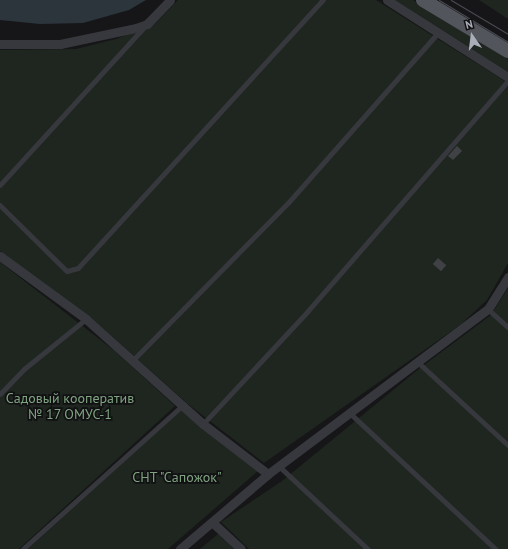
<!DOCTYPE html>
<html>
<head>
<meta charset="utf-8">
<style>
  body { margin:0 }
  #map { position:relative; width:508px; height:549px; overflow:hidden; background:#161618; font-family:"PT Sans",sans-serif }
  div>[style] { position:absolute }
  .green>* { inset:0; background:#1e261f }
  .water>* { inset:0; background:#2c353c }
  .building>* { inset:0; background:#404145; transform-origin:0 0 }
  .lane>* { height:4.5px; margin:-2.25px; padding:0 2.25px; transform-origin:2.25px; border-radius:2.25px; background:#37383d }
  .street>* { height:9px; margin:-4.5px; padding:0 4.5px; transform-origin:4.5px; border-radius:4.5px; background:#37383d }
  .primary>* { height:14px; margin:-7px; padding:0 7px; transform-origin:7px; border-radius:7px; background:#53555c }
  .tram>* { height:1px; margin:-0.5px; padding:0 0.5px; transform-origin:0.5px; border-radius:0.5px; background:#4a4c52 }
  span { translate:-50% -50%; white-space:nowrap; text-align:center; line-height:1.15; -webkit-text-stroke:3.5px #111113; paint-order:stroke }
  .park-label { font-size:14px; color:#7fa381 }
  .north { position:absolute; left:452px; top:16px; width:40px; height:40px; -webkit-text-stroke:3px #111113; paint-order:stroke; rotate:346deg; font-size:11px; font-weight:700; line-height:16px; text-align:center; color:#a8adb8 }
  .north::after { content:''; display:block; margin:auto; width:14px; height:18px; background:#a8adb8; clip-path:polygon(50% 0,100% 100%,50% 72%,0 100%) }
</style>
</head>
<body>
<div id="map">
  <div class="green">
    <i style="clip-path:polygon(178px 0,376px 0,508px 83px,508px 263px,487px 300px,460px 325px,264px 463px,188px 404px,97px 323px,0 251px,0 50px,76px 49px,116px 39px,155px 24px)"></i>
    <i style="clip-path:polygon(395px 0,413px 0,508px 59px,508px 72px)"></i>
    <i style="clip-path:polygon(479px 0,508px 0,508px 19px)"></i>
    <i style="clip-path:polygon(0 262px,116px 352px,175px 406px,19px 549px,0 549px)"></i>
    <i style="clip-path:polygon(508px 288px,508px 549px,249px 549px,221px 522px,282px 481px,420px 368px,491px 315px)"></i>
    <i style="clip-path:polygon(181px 410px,258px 471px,168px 549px,28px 549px)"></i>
    <i style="clip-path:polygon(218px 534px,234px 549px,200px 549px)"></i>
  </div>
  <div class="water">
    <i style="clip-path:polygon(0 0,146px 0,129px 10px,83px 23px,40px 24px,0 20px)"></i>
  </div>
  <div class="building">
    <i style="clip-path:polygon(457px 146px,462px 151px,453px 160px,448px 156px)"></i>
    <i style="left:438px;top:258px;width:11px;height:8px;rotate:41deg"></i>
  </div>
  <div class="lane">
    <i style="left:0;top:185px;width:215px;rotate:-47.6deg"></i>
    <i style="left:0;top:205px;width:94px;rotate:44.6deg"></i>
    <i style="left:67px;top:271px;width:11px;rotate:-15deg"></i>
    <i style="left:78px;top:268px;width:363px;rotate:-47.6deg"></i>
    <i style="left:488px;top:309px;width:27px;rotate:42deg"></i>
    <i style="left:132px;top:361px;width:222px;rotate:-45.4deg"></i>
    <i style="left:288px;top:203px;width:228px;rotate:-48.6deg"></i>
    <i style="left:420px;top:364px;width:120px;rotate:42.6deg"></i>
    <i style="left:0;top:394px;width:35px;rotate:-46deg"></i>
    <i style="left:24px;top:369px;width:80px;rotate:-38.9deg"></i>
    <i style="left:351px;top:414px;width:198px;rotate:43deg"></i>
    <i style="left:203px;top:424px;width:153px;rotate:-47.1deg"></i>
    <i style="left:307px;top:312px;width:306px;rotate:-49deg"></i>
    <i style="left:279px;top:466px;width:122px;rotate:43deg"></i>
    <i style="left:23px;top:549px;width:215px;rotate:-42deg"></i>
  </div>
  <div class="street">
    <i style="left:387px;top:0;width:143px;rotate:32.5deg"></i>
    <i style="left:0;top:44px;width:60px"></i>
    <i style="left:60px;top:44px;width:78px;rotate:-11.9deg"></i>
    <i style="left:136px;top:28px;width:12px;rotate:-20deg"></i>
    <i style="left:147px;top:24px;width:33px;rotate:-46deg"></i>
    <i style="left:0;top:256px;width:107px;rotate:36.2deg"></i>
    <i style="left:86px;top:319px;width:157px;rotate:41.9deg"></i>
    <i style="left:203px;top:424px;width:82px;rotate:37.6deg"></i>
    <i style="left:213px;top:523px;width:38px;rotate:43deg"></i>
    <i style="left:180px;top:549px;width:116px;rotate:-40.4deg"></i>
    <i style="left:268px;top:474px;width:275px;rotate:-36.9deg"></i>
    <i style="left:488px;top:309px;width:38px;rotate:-58deg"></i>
  </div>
  <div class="primary">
    <i style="left:423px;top:0;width:99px;rotate:31deg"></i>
  </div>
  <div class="tram">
    <i style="left:439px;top:0;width:81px;rotate:31.3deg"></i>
    <i style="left:451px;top:0;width:66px;rotate:30.8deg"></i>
  </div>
  <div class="park-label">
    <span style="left:70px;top:406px">Садовый кооператив<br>№ 17 ОМУС-1</span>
    <span style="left:177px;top:477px">СНТ "Сапожок"</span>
  </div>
  <div class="north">N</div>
</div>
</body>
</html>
